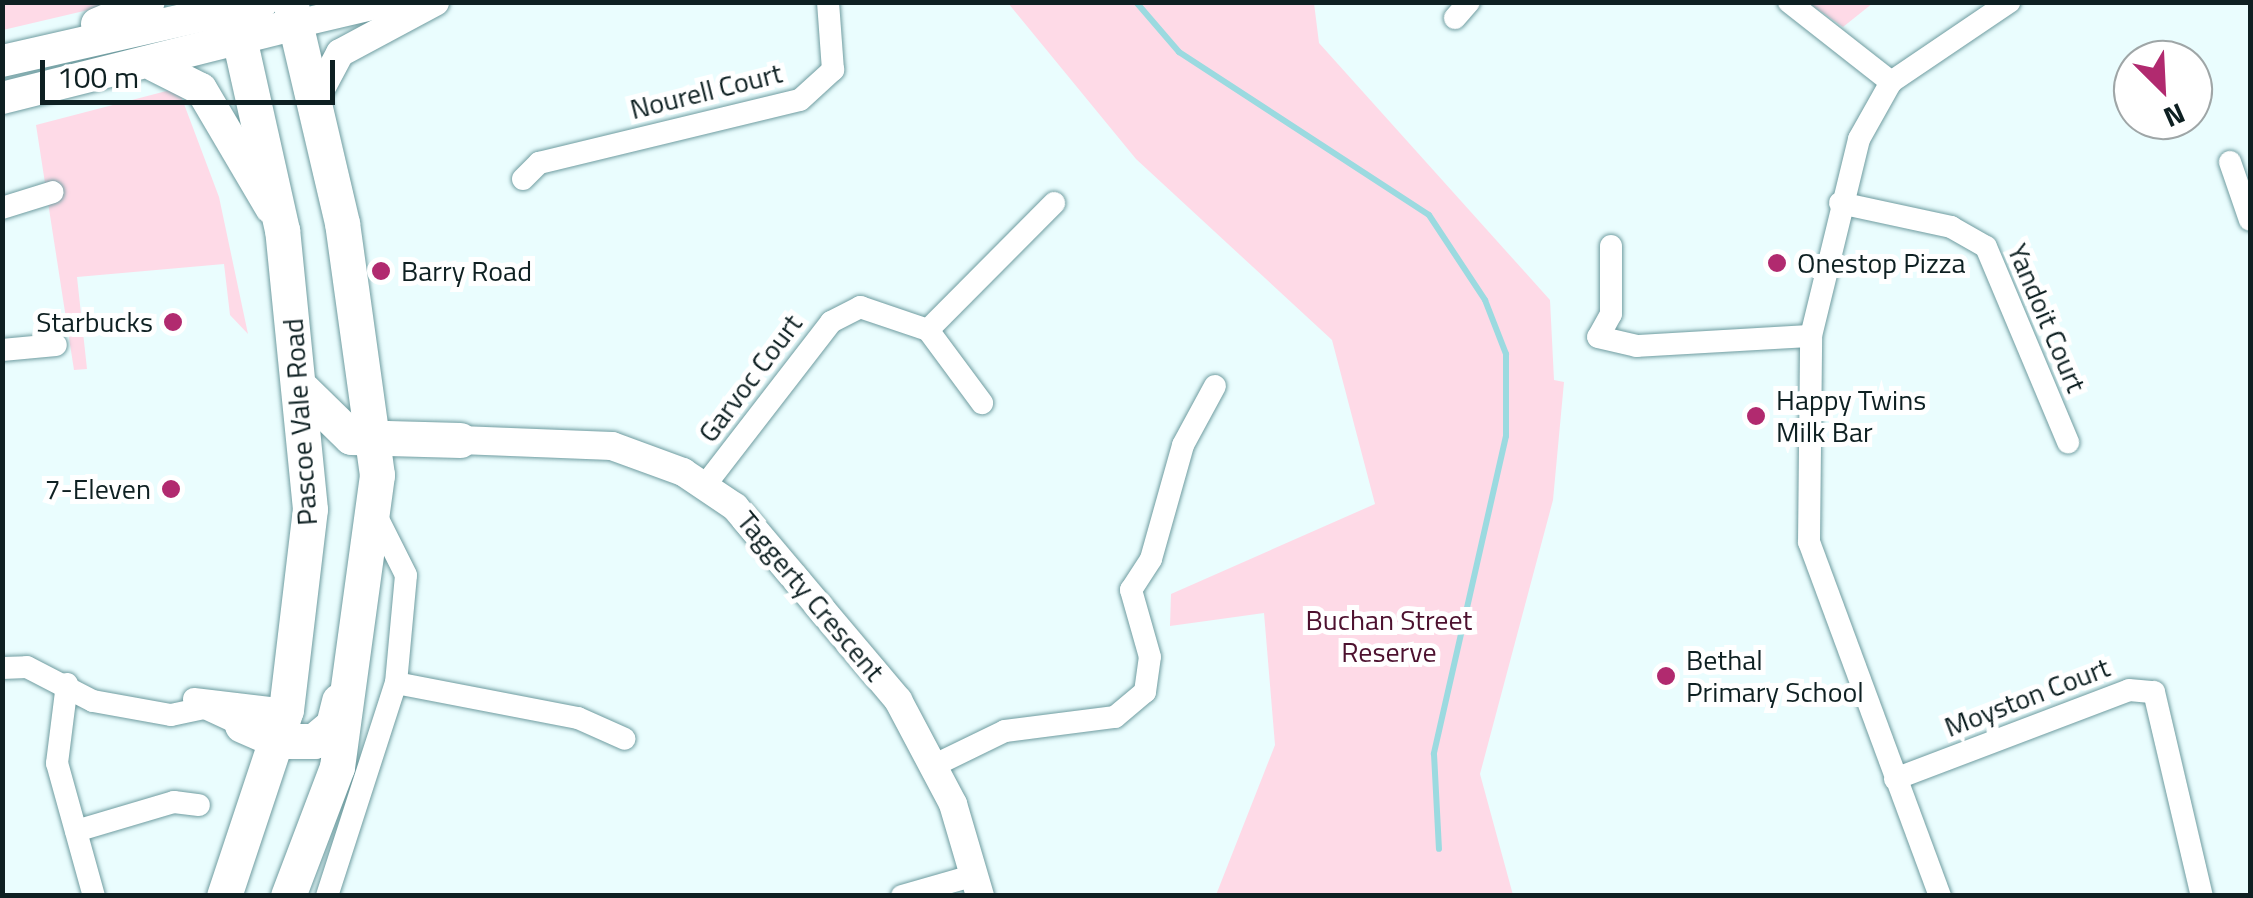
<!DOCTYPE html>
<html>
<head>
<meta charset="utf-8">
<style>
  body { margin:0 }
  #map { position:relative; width:2253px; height:898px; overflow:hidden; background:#eafdfe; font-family:"Titillium Web",sans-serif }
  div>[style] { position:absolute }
  .green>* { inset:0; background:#fedae7 }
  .stream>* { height:6px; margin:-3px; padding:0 3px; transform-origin:3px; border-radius:3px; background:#9bdae0 }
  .roads { filter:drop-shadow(0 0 2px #6f9ca0) drop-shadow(0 0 2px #6f9ca0) }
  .minor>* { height:22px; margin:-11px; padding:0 11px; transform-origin:11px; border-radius:11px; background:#fff }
  .tertiary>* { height:28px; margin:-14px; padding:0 14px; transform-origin:14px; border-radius:14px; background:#fff }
  .secondary>* { height:32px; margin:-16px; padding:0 16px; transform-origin:16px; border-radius:16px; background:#fff }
  .primary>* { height:35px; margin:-17.5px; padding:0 17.5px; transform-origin:17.5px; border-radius:17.5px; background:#fff }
  .dots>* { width:28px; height:28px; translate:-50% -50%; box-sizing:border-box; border:5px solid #fff; border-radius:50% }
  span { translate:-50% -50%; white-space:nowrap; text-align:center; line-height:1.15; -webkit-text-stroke:10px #fff; paint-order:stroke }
  .street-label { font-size:28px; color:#0e2022 }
  .poi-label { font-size:28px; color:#0e2022 }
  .left { translate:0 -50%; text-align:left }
  .right { translate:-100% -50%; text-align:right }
  .park-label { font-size:28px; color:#4d112f }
  .frame { position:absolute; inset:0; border:5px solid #0e2022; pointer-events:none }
  .north { position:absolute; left:2113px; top:40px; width:100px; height:100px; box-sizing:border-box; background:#fff; border:2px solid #9fa6a7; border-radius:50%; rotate:156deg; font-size:28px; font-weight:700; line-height:40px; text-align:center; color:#0e2022 }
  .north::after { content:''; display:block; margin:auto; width:35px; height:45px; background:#b12a6f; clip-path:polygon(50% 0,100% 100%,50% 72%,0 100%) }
  .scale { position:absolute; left:40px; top:60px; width:295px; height:45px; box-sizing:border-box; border:5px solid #0e2022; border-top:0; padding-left:12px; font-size:30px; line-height:35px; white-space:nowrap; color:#0e2022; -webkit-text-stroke:8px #fff; paint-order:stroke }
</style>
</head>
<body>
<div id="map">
  <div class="green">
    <i style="clip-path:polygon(2px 3px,118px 3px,3px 30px)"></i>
    <i style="clip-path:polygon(1008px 3px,1314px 3px,1319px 43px,1550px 300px,1554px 380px,1564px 382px,1553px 500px,1480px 774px,1513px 895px,1216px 895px,1275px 745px,1264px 613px,1170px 626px,1171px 594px,1375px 504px,1332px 340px,1136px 159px)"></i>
    <i style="clip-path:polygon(1809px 3px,1873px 3px,1843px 27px)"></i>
    <i style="clip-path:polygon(178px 88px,219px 197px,248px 334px,230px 315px,224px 264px,77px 277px,87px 369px,74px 370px,36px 125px)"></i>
  </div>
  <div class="stream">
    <i style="left:1136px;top:2px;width:66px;rotate:49.3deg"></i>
    <i style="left:1179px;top:52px;width:298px;rotate:33.1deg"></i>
    <i style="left:1429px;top:215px;width:102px;rotate:56.6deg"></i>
    <i style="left:1485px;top:300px;width:58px;rotate:68.7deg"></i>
    <i style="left:1506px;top:354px;width:82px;rotate:90deg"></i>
    <i style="left:1506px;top:436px;width:326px;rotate:102.8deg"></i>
    <i style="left:1434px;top:754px;width:95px;rotate:87deg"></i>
  </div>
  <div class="roads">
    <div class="minor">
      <i style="left:1789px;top:2px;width:130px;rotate:38.1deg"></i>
      <i style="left:1455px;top:18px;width:21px;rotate:-49deg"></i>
      <i style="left:2230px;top:162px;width:61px;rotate:71deg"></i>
      <i style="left:523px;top:179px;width:23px;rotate:-45deg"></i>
      <i style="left:539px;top:163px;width:268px;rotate:-13.6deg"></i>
      <i style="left:800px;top:100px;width:45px;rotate:-42.3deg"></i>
      <i style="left:833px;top:70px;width:68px;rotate:-94.2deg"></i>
      <i style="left:1840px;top:203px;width:114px;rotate:12.2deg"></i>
      <i style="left:1951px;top:227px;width:40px;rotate:29.7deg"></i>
      <i style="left:1986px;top:247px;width:212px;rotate:67.2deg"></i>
      <i style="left:2px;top:208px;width:53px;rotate:-17.4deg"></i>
      <i style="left:1611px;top:246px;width:68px;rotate:90deg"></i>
      <i style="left:1611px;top:314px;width:26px;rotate:119deg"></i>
      <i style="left:1598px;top:337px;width:40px;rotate:13deg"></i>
      <i style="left:1637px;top:346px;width:174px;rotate:-3.3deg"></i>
      <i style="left:928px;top:330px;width:179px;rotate:-45.2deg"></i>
      <i style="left:2px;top:350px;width:54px;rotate:-5.3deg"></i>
      <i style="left:706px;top:484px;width:205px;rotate:-52.3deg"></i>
      <i style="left:831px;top:322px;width:33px;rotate:-27deg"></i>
      <i style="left:860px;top:307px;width:72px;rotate:18.7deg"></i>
      <i style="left:928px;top:330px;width:91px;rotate:53.5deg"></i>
      <i style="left:2px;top:668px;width:25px;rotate:-2deg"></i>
      <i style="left:27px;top:667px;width:74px;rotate:27.3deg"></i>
      <i style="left:93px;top:701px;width:79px;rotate:10.2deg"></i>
      <i style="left:171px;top:715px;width:35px;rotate:-12deg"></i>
      <i style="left:205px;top:708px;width:41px;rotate:24.7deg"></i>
      <i style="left:396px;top:683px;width:185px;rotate:10.9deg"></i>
      <i style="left:578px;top:718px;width:51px;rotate:24.1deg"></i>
      <i style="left:67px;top:684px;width:80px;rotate:97.2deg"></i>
      <i style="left:57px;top:763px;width:138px;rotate:74.5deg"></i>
      <i style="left:194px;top:699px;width:93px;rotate:6.8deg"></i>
      <i style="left:935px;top:765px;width:78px;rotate:-25.9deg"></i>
      <i style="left:1005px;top:731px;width:111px;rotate:-7.3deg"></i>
      <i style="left:1115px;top:717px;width:39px;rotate:-40deg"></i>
      <i style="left:1145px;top:692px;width:35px;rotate:-82deg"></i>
      <i style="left:1150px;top:657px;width:70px;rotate:-105.8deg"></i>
      <i style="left:1131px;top:590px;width:37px;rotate:-57deg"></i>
      <i style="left:1151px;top:559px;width:118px;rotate:-74.3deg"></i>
      <i style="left:1183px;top:445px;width:67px;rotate:-61.5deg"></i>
      <i style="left:1895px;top:779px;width:250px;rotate:-20.8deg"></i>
      <i style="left:2129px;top:690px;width:25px;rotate:5deg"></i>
      <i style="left:2154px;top:692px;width:210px;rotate:76.8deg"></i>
      <i style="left:76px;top:831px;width:102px;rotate:-16.5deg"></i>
      <i style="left:174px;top:802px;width:25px;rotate:7deg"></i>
      <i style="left:327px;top:896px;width:224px;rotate:-72.1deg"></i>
      <i style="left:396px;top:683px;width:108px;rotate:-84.7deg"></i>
      <i style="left:406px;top:575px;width:72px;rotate:-116.6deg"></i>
      <i style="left:902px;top:896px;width:76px;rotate:-16deg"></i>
      <i style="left:1940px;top:896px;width:377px;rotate:-110.3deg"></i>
      <i style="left:1809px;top:542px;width:206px;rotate:-89.4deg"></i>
      <i style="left:1811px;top:336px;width:203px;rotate:-76.3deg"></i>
      <i style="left:1859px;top:139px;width:65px;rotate:-60.7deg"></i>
      <i style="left:1891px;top:82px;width:143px;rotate:-34.1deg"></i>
    </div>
    <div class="tertiary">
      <i style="left:296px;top:24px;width:96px;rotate:-13.3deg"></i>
      <i style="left:315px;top:100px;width:53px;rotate:-62deg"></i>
      <i style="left:340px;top:53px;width:108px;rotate:-28.2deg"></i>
      <i style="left:460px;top:440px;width:152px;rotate:2.3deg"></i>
      <i style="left:612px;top:446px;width:76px;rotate:20.1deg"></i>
      <i style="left:683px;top:472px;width:63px;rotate:33.9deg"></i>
      <i style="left:735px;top:507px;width:253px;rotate:49.8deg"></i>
      <i style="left:898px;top:700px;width:118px;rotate:62.1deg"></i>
      <i style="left:953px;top:804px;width:96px;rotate:73.6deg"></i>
    </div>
    <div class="secondary">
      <i style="left:97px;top:24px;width:56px;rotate:-22.9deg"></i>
      <i style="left:2px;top:61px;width:267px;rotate:-12.8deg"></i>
      <i style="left:155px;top:66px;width:51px;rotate:26.6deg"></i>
      <i style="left:201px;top:89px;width:138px;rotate:59.5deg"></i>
      <i style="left:2px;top:98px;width:303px;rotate:-14.1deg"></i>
    </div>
    <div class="primary">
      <i style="left:303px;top:390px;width:67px;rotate:44.4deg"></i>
      <i style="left:351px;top:437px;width:109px;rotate:1.6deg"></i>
      <i style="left:242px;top:725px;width:40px;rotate:23.4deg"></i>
      <i style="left:279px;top:741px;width:35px"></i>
      <i style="left:314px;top:741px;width:25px;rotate:-40deg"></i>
      <i style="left:333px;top:725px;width:25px;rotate:-76deg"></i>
      <i style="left:224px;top:896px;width:196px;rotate:-71.6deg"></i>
      <i style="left:286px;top:710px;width:202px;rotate:-83.2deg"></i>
      <i style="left:310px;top:509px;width:280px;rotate:-95.7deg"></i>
      <i style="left:282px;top:230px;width:234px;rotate:-102.6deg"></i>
      <i style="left:288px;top:896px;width:138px;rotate:-69.2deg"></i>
      <i style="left:337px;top:767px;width:295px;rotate:-82.2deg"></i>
      <i style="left:377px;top:475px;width:254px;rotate:-97.9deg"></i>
      <i style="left:342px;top:223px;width:227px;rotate:-103.2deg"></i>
    </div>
  </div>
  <div class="dots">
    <i style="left:1777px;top:263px;background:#b12a6f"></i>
    <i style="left:381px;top:271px;background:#b12a6f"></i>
    <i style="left:173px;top:322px;background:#b12a6f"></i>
    <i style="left:1756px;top:416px;background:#b12a6f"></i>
    <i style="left:171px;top:489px;background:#b12a6f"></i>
    <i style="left:1666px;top:676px;background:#b12a6f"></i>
  </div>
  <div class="street-label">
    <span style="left:706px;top:91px;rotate:-14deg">Nourell Court</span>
    <span style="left:2047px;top:318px;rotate:67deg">Yandoit Court</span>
    <span style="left:750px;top:378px;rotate:-53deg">Garvoc Court</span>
    <span style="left:300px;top:422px;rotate:-94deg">Pascoe Vale Road</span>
    <span style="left:811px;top:596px;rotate:50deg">Taggerty Crescent</span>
    <span style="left:2027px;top:697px;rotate:-21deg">Moyston Court</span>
  </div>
  <div class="poi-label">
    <span class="left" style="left:1797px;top:263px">Onestop Pizza</span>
    <span class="left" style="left:401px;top:271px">Barry Road</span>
    <span class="right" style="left:153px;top:322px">Starbucks</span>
    <span class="left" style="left:1776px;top:416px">Happy Twins<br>Milk Bar</span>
    <span class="right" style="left:151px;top:489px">7-Eleven</span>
    <span class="left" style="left:1686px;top:676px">Bethal<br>Primary School</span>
  </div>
  <div class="park-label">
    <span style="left:1389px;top:636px">Buchan Street<br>Reserve</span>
  </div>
  <div class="frame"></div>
  <div class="north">N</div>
  <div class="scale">100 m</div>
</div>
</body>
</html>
